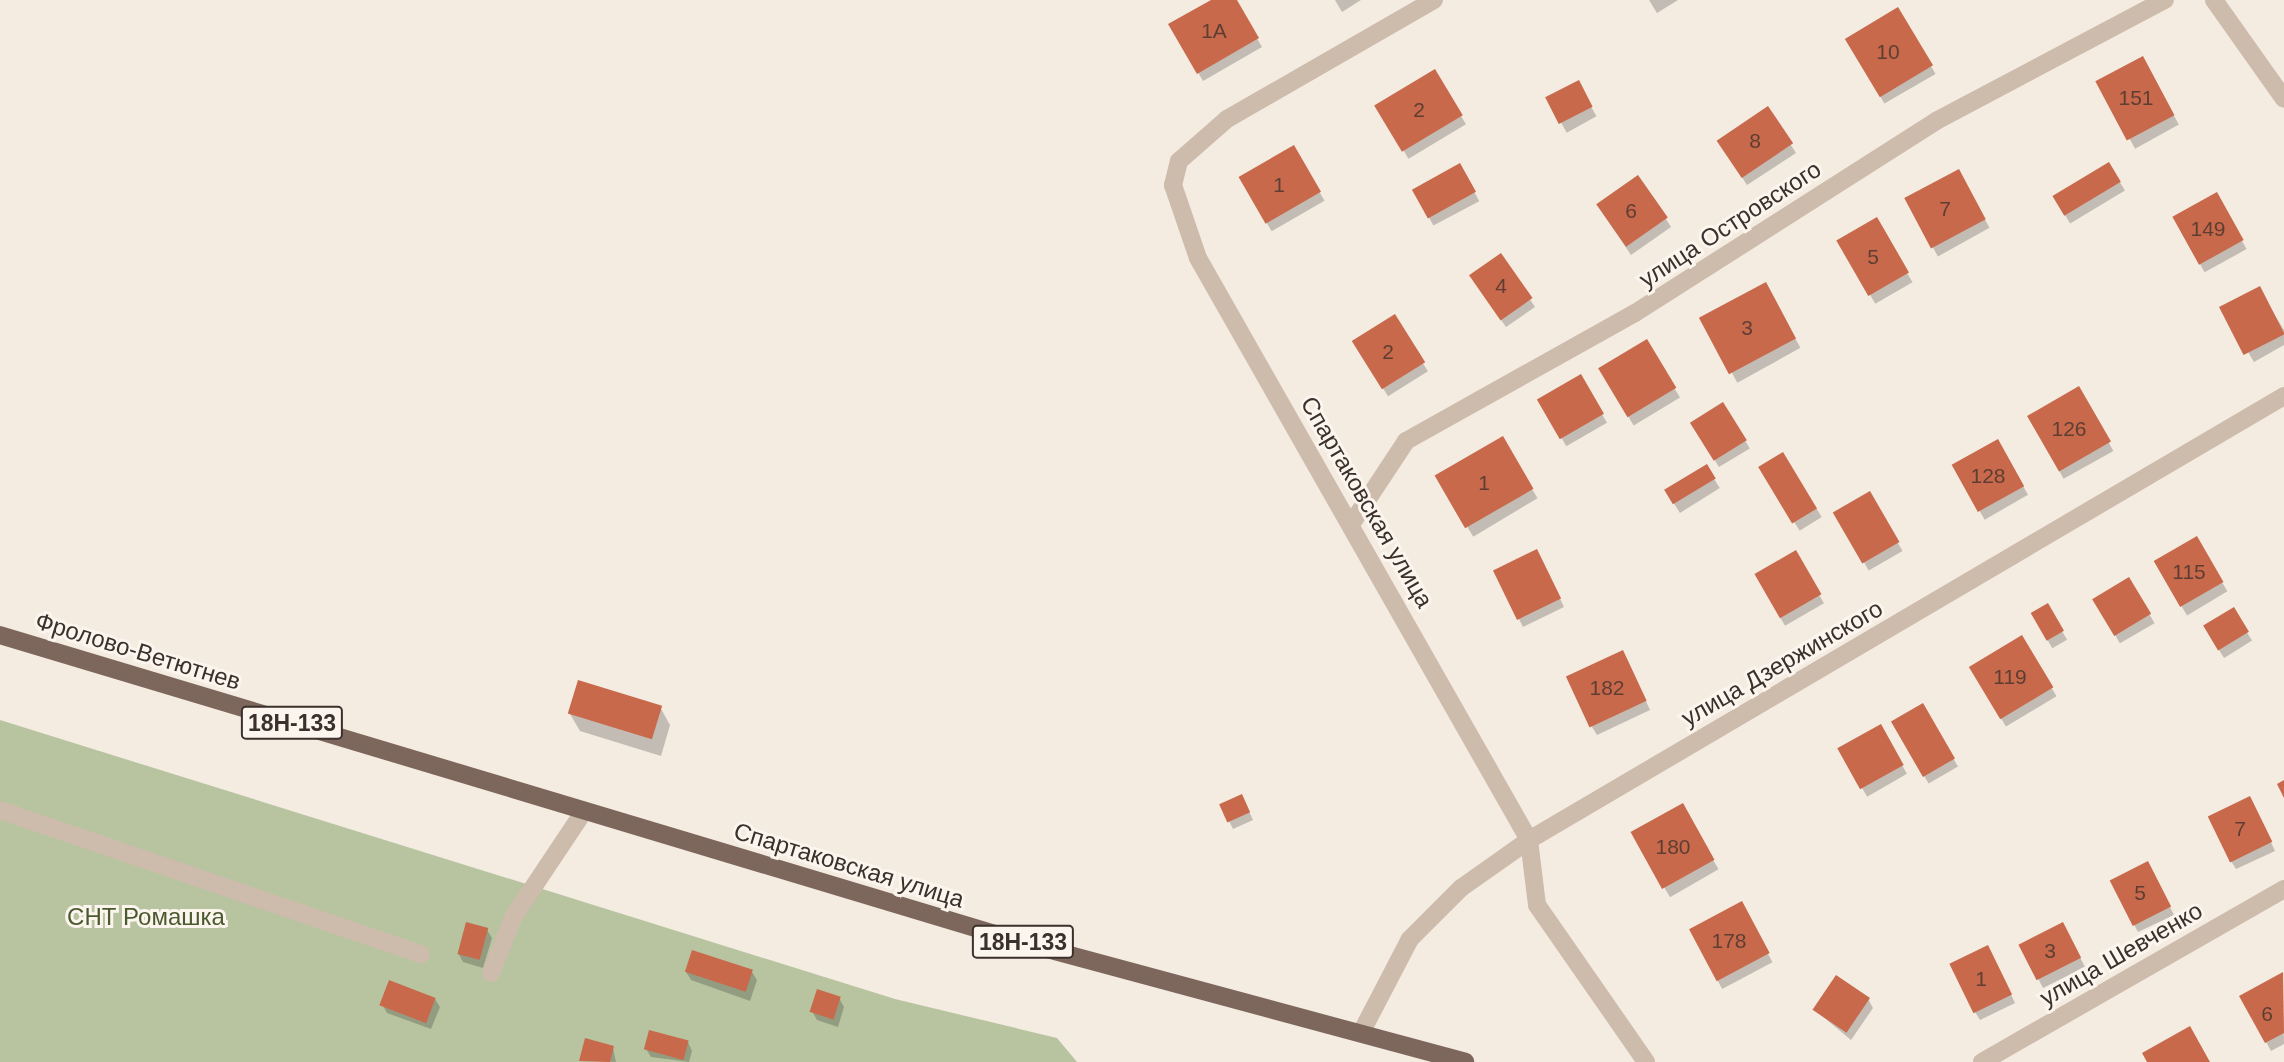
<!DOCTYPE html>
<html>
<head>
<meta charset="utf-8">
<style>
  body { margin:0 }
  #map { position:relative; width:2284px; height:1062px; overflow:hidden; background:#f4ebe1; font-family:Helvetica,sans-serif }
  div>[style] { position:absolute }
  .green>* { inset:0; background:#b8c4a0 }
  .shadow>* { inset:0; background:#0003; transform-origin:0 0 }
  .building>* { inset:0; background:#c8694b; transform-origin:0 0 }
  .minor>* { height:18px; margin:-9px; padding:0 9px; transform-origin:9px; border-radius:9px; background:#cdbbac }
  .major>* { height:18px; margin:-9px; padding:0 9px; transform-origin:9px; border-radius:9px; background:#7d675c }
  span { translate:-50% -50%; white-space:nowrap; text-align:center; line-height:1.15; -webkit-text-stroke:6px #fbf5ee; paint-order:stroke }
  .number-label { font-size:21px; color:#5e3e33 }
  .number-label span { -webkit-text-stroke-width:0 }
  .shield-label span { padding:2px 5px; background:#fbf5ee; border:2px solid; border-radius:5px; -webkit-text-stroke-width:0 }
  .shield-label { font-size:23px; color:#3b302b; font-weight:700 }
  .street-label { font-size:24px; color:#3b302b }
  .park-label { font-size:24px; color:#4a5a2e }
</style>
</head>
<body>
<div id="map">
  <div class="green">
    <i style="clip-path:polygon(0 720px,895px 999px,1057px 1038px,1077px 1062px,0 1062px)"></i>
  </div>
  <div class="shadow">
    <i style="clip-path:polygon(1214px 0,1235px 0,1262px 47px,1203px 81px,1171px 25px)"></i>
    <i style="clip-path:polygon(1335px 0,1361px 0,1342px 12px)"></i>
    <i style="clip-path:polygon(1649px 0,1678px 0,1657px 13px)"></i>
    <i style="left:1898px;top:9px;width:75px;height:59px;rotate:60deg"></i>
    <i style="left:2142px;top:58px;width:76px;height:50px;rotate:61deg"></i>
    <i style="left:1434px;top:71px;width:62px;height:67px;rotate:59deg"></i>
    <i style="left:1578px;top:83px;width:38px;height:34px;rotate:61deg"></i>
    <i style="clip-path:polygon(1767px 108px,1796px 153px,1747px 185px,1723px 148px)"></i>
    <i style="left:1294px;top:148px;width:61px;height:61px;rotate:60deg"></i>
    <i style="left:2109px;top:164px;width:31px;height:64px;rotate:59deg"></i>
    <i style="left:1460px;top:165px;width:41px;height:52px;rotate:62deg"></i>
    <i style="left:1958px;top:171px;width:65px;height:59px;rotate:61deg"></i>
    <i style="left:2216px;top:194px;width:63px;height:48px;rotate:61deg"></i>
    <i style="clip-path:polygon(1602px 212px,1666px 219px,1671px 227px,1631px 255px)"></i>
    <i style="left:1876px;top:219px;width:73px;height:43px;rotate:60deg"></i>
    <i style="clip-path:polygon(1501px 255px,1535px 307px,1506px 327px,1476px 283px)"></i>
    <i style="left:1765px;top:284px;width:73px;height:72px;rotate:61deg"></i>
    <i style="clip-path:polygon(2259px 289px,2284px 330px,2284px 345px,2254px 362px,2223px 310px)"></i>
    <i style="left:1394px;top:317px;width:64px;height:47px;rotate:58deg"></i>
    <i style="left:1646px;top:341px;width:66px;height:54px;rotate:59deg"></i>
    <i style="left:1580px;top:376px;width:54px;height:47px;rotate:60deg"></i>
    <i style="left:2079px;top:389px;width:71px;height:57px;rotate:61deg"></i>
    <i style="left:1723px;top:404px;width:52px;height:36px;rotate:59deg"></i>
    <i style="left:1502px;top:439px;width:69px;height:75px;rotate:59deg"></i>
    <i style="left:1997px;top:441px;width:62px;height:50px;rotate:60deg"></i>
    <i style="left:1783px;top:455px;width:73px;height:26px;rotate:58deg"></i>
    <i style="left:1706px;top:466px;width:26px;height:47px;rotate:58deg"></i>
    <i style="left:1869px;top:493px;width:67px;height:39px;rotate:60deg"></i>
    <i style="left:2196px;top:539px;width:61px;height:47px;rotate:59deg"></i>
    <i style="left:1795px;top:553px;width:58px;height:45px;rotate:60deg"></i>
    <i style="clip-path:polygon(1541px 559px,1564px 607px,1523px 627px,1495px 571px)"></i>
    <i style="left:2129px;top:579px;width:51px;height:40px;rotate:60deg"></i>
    <i style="left:2047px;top:605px;width:40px;height:17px;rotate:60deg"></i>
    <i style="left:2233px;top:610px;width:36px;height:33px;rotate:58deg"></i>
    <i style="left:2021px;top:637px;width:69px;height:59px;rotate:59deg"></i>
    <i style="clip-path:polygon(1627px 660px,1650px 710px,1597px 735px,1592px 727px)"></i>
    <i style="left:1923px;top:706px;width:70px;height:34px;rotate:60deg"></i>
    <i style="clip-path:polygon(660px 707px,670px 725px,661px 756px,580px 731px,570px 714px)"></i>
    <i style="left:1880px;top:727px;width:54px;height:46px;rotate:60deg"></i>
    <i style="clip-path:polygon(1246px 805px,1253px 820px,1233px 829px,1229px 821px)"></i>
    <i style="left:1682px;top:806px;width:73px;height:56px;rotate:60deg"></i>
    <i style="clip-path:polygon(2254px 806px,2275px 851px,2236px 869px,2231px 861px)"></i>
    <i style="clip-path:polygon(2152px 871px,2174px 915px,2138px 932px,2111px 880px)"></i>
    <i style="left:1741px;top:903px;width:67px;height:57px;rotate:62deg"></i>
    <i style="clip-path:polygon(487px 930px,492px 938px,483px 968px,463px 962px,458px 953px)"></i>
    <i style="clip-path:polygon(2067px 932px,2085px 967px,2043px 988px,2021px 945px)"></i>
    <i style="clip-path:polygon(1992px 955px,2015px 1003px,1980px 1020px,1975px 1012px)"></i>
    <i style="clip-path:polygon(686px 972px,752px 972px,757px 980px,750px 1001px,691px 980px)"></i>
    <i style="clip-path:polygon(2282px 974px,2284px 1044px,2271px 1051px,2241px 996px)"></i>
    <i style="clip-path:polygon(839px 998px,844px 1007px,838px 1027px,817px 1020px,812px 1011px)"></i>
    <i style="clip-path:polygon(435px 999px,440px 1007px,431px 1029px,387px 1013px,382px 1004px)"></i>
    <i style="clip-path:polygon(1868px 999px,1873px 1008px,1851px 1040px,1815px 1010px)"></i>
    <i style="clip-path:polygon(688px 1042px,692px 1051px,689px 1062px,651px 1057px,646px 1049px)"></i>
    <i style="clip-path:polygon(613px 1048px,616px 1062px,581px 1060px)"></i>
  </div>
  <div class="building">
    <i style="clip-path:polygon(1211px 0,1237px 0,1259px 38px,1197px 74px,1168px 24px)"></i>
    <i style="left:1898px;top:7px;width:68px;height:62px;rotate:59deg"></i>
    <i style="left:2143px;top:56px;width:67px;height:54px;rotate:62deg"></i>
    <i style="left:1435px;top:69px;width:54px;height:71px;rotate:59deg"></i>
    <i style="left:1579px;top:80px;width:30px;height:38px;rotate:63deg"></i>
    <i style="left:1768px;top:106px;width:45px;height:62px;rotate:56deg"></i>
    <i style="left:1294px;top:145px;width:54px;height:64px;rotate:60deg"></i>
    <i style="left:2109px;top:162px;width:23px;height:66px;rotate:59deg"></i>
    <i style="left:1460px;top:163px;width:33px;height:55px;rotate:61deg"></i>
    <i style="left:1959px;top:169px;width:57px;height:62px;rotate:62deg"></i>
    <i style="left:1638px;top:175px;width:52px;height:51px;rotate:55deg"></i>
    <i style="left:2217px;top:192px;width:55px;height:51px;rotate:61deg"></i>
    <i style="left:1877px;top:217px;width:64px;height:47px;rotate:60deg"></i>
    <i style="left:1501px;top:253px;width:55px;height:39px;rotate:55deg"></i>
    <i style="left:1766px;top:282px;width:64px;height:76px;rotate:62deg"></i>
    <i style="left:2260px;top:286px;width:54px;height:46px;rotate:63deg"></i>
    <i style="left:1395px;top:314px;width:57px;height:51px;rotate:58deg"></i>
    <i style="left:1647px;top:339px;width:57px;height:57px;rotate:59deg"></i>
    <i style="left:1581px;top:374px;width:46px;height:51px;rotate:60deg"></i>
    <i style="left:2079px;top:386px;width:64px;height:60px;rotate:60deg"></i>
    <i style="left:1723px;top:402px;width:45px;height:39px;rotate:58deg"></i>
    <i style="left:1503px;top:436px;width:61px;height:79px;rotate:60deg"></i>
    <i style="left:1998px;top:439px;width:54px;height:53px;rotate:61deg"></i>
    <i style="left:1783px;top:452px;width:66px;height:29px;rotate:59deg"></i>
    <i style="left:1707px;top:464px;width:17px;height:50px;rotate:59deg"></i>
    <i style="left:1870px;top:491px;width:59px;height:43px;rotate:60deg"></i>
    <i style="left:2197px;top:536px;width:53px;height:50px;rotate:60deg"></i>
    <i style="left:1537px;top:549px;width:55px;height:49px;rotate:64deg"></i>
    <i style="left:1796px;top:550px;width:51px;height:48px;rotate:60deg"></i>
    <i style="left:2129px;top:577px;width:43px;height:43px;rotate:59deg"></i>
    <i style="left:2048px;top:603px;width:32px;height:20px;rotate:60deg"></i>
    <i style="left:2234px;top:607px;width:29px;height:36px;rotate:59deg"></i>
    <i style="left:2022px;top:635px;width:61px;height:62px;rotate:59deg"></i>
    <i style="left:1623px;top:650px;width:56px;height:63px;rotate:65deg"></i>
    <i style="left:578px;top:680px;width:88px;height:35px;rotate:17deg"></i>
    <i style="left:1923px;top:703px;width:64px;height:37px;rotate:60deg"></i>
    <i style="left:1881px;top:724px;width:47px;height:50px;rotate:61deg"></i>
    <i style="clip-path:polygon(2284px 780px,2284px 798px,2277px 784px)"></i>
    <i style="left:1242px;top:794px;width:20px;height:25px;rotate:66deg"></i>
    <i style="left:2250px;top:796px;width:51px;height:47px;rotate:64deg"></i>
    <i style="left:1683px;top:803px;width:65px;height:60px;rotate:61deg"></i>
    <i style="left:2148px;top:861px;width:51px;height:43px;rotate:63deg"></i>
    <i style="left:1742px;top:901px;width:59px;height:60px;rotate:62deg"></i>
    <i style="left:466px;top:922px;width:23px;height:33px;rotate:15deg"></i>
    <i style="left:2063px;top:922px;width:40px;height:50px;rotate:63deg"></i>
    <i style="left:1988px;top:945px;width:55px;height:43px;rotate:64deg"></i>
    <i style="left:692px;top:950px;width:64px;height:23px;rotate:18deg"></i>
    <i style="clip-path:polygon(2283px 972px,2284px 1033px,2265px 1043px,2239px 996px)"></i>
    <i style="left:1836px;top:975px;width:41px;height:42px;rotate:34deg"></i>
    <i style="left:389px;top:980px;width:50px;height:27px;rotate:21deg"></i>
    <i style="left:817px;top:989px;width:25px;height:24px;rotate:18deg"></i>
    <i style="clip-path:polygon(2190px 1026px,2210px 1062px,2147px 1062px,2142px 1053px)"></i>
    <i style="left:649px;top:1030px;width:41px;height:20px;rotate:15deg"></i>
    <i style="clip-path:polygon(585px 1038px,614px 1046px,610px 1062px,579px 1061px)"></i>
  </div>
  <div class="minor">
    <i style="left:1434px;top:0;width:239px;rotate:150.1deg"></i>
    <i style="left:1227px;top:119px;width:64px;rotate:138.8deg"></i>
    <i style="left:1179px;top:161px;width:25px;rotate:104deg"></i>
    <i style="left:1173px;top:185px;width:77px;rotate:71.1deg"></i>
    <i style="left:1198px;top:258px;width:670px;rotate:60.37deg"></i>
    <i style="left:1529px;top:840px;width:65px;rotate:83deg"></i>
    <i style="left:1537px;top:905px;width:191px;rotate:55.2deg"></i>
    <i style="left:2214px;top:0;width:121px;rotate:54.7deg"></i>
    <i style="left:1352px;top:523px;width:98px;rotate:-56.6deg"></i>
    <i style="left:1406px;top:441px;width:262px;rotate:-29.2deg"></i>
    <i style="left:1635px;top:313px;width:357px;rotate:-32.5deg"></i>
    <i style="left:1936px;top:121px;width:259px;rotate:-27.9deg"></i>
    <i style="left:0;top:810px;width:445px;rotate:18.9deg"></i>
    <i style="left:491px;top:973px;width:61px;rotate:-68deg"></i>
    <i style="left:514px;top:916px;width:126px;rotate:-56.3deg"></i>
    <i style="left:1361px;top:1033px;width:106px;rotate:-62.5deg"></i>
    <i style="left:1410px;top:939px;width:72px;rotate:-45deg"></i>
    <i style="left:1461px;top:888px;width:83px;rotate:-35.2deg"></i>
    <i style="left:1529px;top:840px;width:876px;rotate:-30.46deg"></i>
    <i style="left:1982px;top:1062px;width:348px;rotate:-29.8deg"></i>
  </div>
  <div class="major">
    <i style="left:0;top:635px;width:1070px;rotate:16.72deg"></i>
    <i style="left:1025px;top:943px;width:456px;rotate:15.1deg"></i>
  </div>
  <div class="number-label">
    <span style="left:1214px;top:31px">1А</span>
    <span style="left:1888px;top:52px">10</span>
    <span style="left:2136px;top:98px">151</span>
    <span style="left:1419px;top:110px">2</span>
    <span style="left:1755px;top:141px">8</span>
    <span style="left:1279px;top:185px">1</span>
    <span style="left:1945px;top:209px">7</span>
    <span style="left:1631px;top:211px">6</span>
    <span style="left:2208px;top:229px">149</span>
    <span style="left:1873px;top:257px">5</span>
    <span style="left:1501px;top:286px">4</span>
    <span style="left:1747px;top:328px">3</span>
    <span style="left:1388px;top:352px">2</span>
    <span style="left:2069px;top:429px">126</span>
    <span style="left:1988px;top:476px">128</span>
    <span style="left:1484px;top:483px">1</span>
    <span style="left:2189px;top:572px">115</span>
    <span style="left:2010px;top:677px">119</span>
    <span style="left:1607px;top:688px">182</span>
    <span style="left:2240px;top:829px">7</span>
    <span style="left:1673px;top:847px">180</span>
    <span style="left:2140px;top:893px">5</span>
    <span style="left:1729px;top:941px">178</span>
    <span style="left:2050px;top:951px">3</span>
    <span style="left:1981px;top:979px">1</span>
    <span style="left:2267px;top:1014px">6</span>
  </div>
  <div class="shield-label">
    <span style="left:292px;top:723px">18Н-133</span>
    <span style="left:1023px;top:942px">18Н-133</span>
  </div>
  <div class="street-label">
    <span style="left:1730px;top:224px;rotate:-33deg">улица Островского</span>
    <span style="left:1367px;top:502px;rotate:60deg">Спартаковская улица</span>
    <span style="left:138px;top:651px;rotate:17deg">Фролово-Ветютнев</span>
    <span style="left:1782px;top:663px;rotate:-30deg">улица Дзержинского</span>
    <span style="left:849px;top:865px;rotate:17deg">Спартаковская улица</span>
    <span style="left:2121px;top:954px;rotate:-30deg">улица Шевченко</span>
  </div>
  <div class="park-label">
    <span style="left:146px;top:917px">СНТ Ромашка</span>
  </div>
</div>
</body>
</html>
